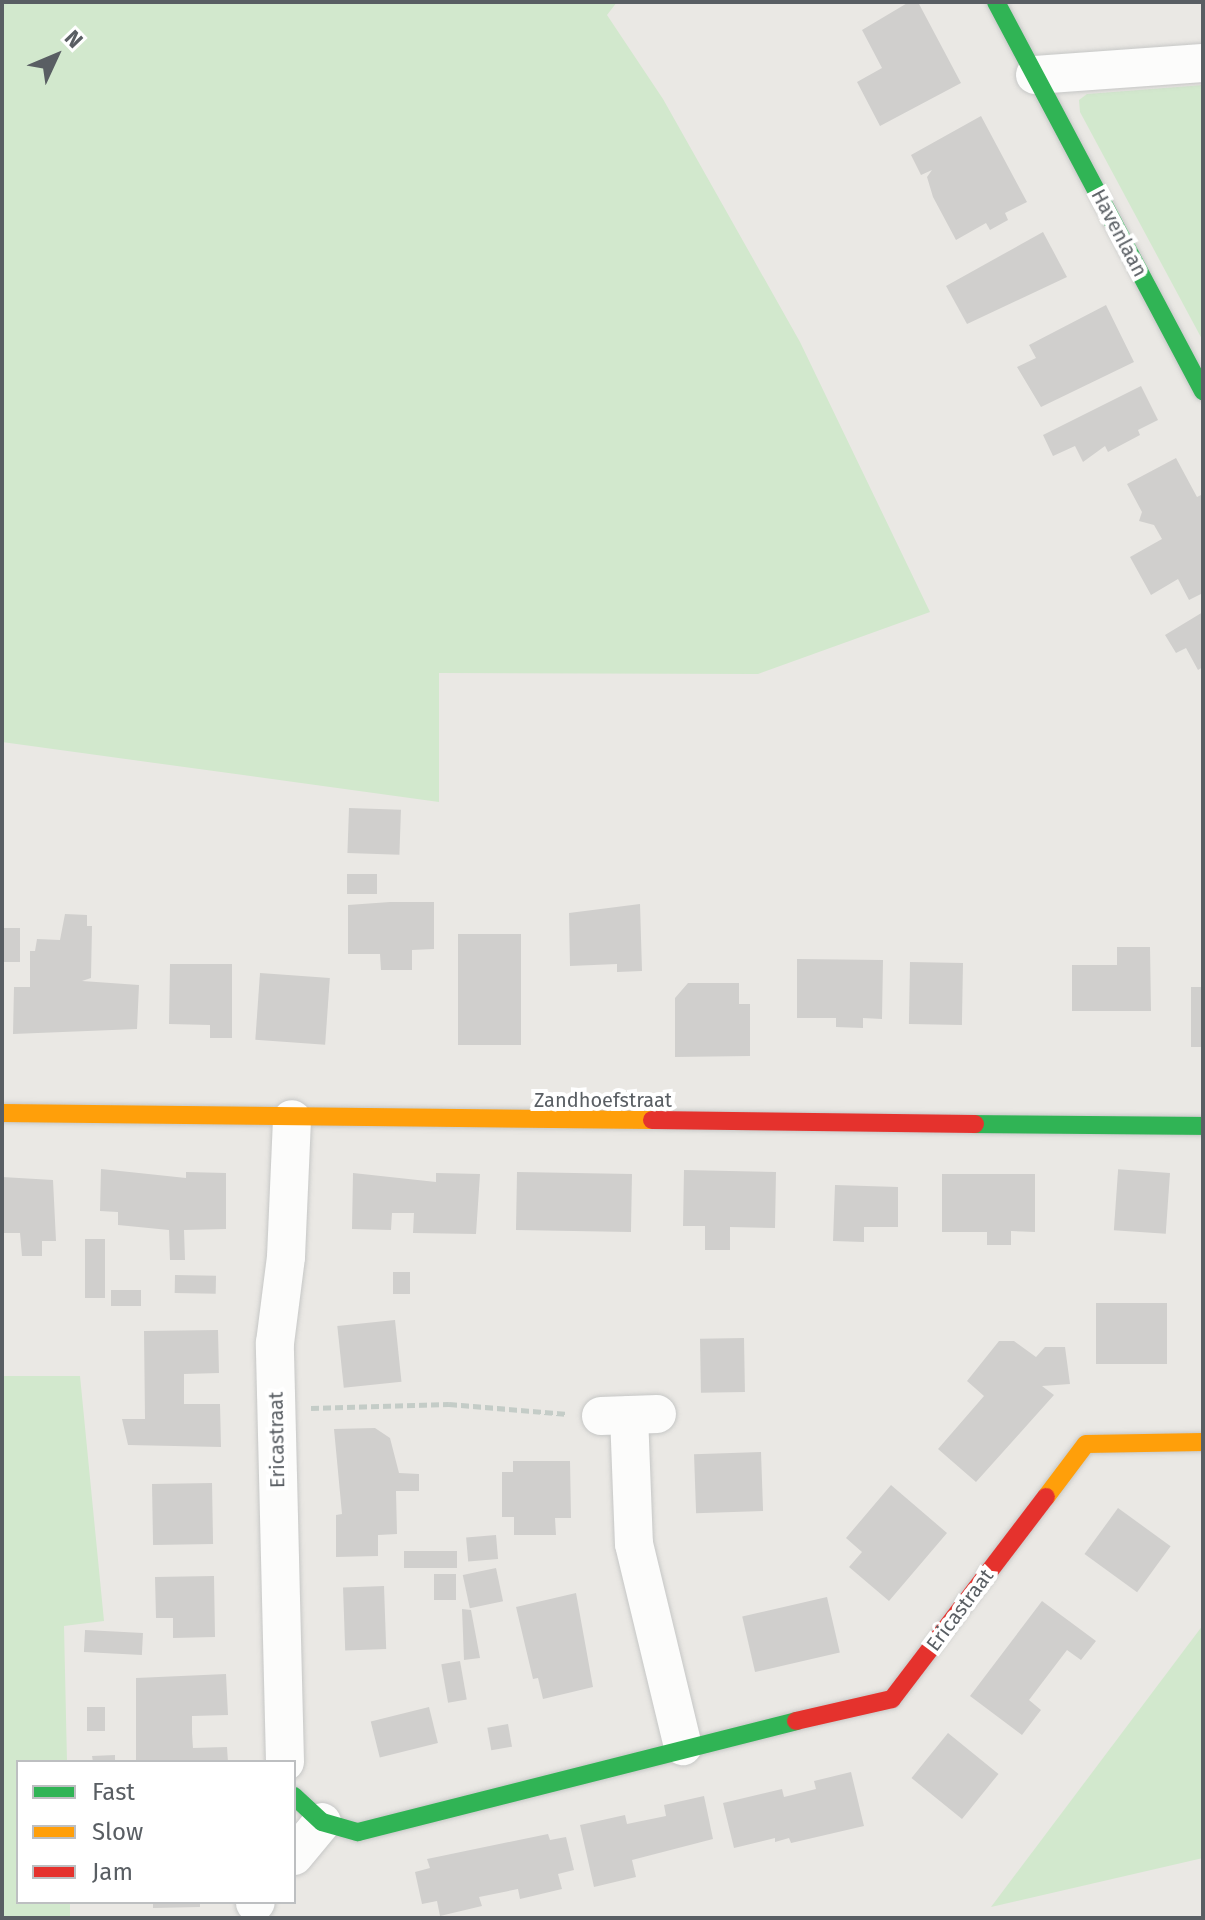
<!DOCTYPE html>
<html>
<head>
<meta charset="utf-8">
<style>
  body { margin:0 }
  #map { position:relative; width:1205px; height:1920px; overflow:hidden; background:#eae8e4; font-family:"Fira Sans",sans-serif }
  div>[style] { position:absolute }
  .green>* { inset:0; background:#d2e8cd }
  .building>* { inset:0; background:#d0cfcd; transform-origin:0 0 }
  .path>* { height:5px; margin-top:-2.5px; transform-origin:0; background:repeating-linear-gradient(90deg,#c4ccc7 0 8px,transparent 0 12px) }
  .roads { filter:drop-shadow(0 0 2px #c6c7c6) drop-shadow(0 0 2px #c6c7c6) }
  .street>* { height:38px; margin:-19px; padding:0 19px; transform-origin:19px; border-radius:19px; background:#fcfcfb }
  .fast>* { height:18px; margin:-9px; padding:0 9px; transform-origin:9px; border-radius:9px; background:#30b455 }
  .slow>* { height:18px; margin:-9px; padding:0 9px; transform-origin:9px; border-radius:9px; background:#ff9f0a }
  .jam>* { height:18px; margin:-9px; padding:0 9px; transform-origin:9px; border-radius:9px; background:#e5322d }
  span { translate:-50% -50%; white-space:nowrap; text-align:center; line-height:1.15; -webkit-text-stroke:8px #fff; paint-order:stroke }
  .street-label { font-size:20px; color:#595e63 }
  .frame { position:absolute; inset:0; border:4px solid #595e63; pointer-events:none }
  .legend { position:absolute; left:16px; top:1760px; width:280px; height:144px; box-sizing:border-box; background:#fff; border:2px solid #bdbfc1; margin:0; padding:10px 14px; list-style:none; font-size:24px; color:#595e63 }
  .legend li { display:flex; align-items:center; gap:16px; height:40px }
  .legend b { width:40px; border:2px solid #bdbfc1 }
  .north { position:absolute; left:16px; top:16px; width:80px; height:80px; -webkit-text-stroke:6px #fff; paint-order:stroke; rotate:46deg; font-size:22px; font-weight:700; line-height:32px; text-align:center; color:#595e63 }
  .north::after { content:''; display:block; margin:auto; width:28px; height:36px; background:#595e63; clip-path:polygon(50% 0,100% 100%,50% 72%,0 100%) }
</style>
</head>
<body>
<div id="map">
  <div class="green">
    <i style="clip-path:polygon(2px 2px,617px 2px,607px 15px,663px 99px,800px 342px,930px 612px,758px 674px,439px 673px,439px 802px,2px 742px)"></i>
    <i style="clip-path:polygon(1203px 85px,1203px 341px,1080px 112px,1079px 100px,1087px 94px)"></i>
    <i style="clip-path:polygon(2px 1376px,80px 1376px,104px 1621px,64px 1626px,67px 1762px,18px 1762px,18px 1902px,70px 1902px,70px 1918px,2px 1918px)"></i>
    <i style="clip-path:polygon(1203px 1625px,1203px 1858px,991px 1907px)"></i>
  </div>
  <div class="building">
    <i style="clip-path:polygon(909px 2px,918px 2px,961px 83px,880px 126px,857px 82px,882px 68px,862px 30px)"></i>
    <i style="clip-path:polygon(981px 116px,1027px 202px,1005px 213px,1008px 220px,990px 230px,986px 223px,956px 240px,933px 197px,927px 177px,932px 170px,921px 175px,911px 155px)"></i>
    <i style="clip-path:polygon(1043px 232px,1067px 277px,967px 324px,946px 286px)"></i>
    <i style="clip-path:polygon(1106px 305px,1134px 362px,1041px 407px,1017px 367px,1036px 358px,1029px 345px)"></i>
    <i style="clip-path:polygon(1141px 386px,1158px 420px,1138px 430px,1140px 435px,1108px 452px,1105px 446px,1083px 462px,1075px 446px,1053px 456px,1043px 435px)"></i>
    <i style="clip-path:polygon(1176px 458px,1197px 497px,1203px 494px,1203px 593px,1189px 600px,1178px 579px,1151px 595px,1130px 557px,1162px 539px,1154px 525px,1139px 521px,1142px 512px,1127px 484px)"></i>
    <i style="clip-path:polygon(1203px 612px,1203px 667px,1198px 670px,1186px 648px,1176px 653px,1165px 635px)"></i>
    <i style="left:349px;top:808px;width:52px;height:45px;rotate:2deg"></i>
    <i style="left:347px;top:874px;width:30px;height:20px"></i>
    <i style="clip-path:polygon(390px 902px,434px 902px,434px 949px,412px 950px,412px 970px,381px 970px,380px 954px,348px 954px,348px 905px)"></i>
    <i style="clip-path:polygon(640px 904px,642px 971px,617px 972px,617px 964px,570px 966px,569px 913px)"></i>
    <i style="clip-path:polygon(65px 914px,87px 915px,87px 926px,92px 926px,91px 978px,82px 981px,139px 985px,137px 1029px,13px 1034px,14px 987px,30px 987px,30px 951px,35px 951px,37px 939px,60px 940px)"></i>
    <i style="left:2px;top:928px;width:18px;height:34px"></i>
    <i style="left:458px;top:934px;width:63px;height:111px"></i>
    <i style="clip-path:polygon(1117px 947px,1150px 947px,1151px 1011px,1072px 1011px,1072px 965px,1117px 965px)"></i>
    <i style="clip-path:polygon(797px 959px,883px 960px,882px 1019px,863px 1018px,863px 1028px,836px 1027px,836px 1018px,797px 1018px)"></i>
    <i style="left:910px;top:962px;width:53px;height:62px;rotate:1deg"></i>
    <i style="clip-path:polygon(170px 964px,232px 964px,232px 1038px,210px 1038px,210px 1025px,169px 1024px)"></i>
    <i style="left:260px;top:973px;width:70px;height:67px;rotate:4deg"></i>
    <i style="clip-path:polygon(688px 983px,739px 983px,739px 1004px,750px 1004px,750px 1056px,675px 1057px,675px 998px)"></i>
    <i style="left:1191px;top:987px;width:12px;height:60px"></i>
    <i style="clip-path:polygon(101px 1169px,186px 1178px,186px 1172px,226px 1173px,226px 1229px,184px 1230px,185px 1260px,170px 1260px,169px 1230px,118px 1225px,118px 1212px,100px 1211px)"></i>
    <i style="clip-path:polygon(684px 1170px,776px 1172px,775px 1228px,730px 1227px,730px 1250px,705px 1250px,705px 1226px,683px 1226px)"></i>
    <i style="left:517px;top:1172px;width:115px;height:58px;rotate:1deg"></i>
    <i style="clip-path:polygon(353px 1173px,436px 1182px,436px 1173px,480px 1174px,476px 1234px,413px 1233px,414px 1213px,392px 1213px,391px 1230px,352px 1229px)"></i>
    <i style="left:1170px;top:1173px;width:61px;height:52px;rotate:94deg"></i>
    <i style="clip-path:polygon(942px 1174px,1035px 1174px,1035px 1232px,1011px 1231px,1011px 1245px,987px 1245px,987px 1232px,942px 1232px)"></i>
    <i style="clip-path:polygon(2px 1177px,53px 1180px,56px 1241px,42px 1241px,42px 1256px,22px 1256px,20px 1233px,2px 1233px)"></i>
    <i style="clip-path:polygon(835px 1185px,898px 1187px,898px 1227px,864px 1227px,864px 1242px,833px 1241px)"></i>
    <i style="left:105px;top:1239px;width:59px;height:20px;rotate:90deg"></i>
    <i style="left:393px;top:1272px;width:17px;height:22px"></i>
    <i style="left:175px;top:1275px;width:41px;height:18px;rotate:1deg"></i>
    <i style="left:141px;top:1290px;width:16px;height:30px;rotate:90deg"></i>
    <i style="left:1096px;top:1303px;width:71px;height:61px"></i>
    <i style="left:395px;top:1320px;width:62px;height:58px;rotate:84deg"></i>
    <i style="clip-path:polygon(218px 1330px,219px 1373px,184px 1374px,184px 1404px,220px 1404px,221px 1447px,128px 1445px,122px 1419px,145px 1419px,144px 1331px)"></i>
    <i style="left:744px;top:1338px;width:54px;height:44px;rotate:89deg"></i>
    <i style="clip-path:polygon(999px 1341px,1014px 1341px,1036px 1357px,1045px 1347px,1065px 1347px,1070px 1384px,1042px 1386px,1054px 1395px,976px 1482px,938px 1449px,984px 1396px,967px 1381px)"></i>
    <i style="clip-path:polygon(375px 1428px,390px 1438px,399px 1473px,419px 1474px,419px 1491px,396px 1491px,397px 1534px,378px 1535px,378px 1556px,336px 1557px,336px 1515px,342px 1514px,334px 1429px)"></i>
    <i style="left:761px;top:1452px;width:59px;height:67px;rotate:88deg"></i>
    <i style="clip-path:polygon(513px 1461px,570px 1461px,571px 1518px,555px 1518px,556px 1535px,514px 1535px,514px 1517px,502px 1517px,502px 1472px,513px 1472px)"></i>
    <i style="left:212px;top:1483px;width:61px;height:60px;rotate:89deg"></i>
    <i style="clip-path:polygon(891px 1485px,947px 1533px,889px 1601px,849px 1567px,862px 1552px,846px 1538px)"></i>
    <i style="left:1118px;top:1508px;width:65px;height:57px;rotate:36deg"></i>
    <i style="left:496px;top:1535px;width:24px;height:30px;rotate:85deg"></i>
    <i style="left:457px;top:1551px;width:17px;height:53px;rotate:90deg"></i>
    <i style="left:496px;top:1568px;width:34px;height:34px;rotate:78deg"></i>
    <i style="left:434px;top:1574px;width:22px;height:26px"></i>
    <i style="clip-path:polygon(214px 1576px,215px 1637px,173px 1638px,173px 1618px,156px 1618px,155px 1577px)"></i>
    <i style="left:384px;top:1586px;width:63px;height:41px;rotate:88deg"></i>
    <i style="clip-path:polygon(576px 1593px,593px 1687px,543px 1699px,538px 1678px,533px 1679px,516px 1607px)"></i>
    <i style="left:827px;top:1597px;width:57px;height:87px;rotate:77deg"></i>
    <i style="clip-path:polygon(1042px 1601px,1096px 1641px,1081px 1660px,1067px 1650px,1029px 1700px,1041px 1710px,1022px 1735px,970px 1696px)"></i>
    <i style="clip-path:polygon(462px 1609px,471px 1610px,480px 1658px,464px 1660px)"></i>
    <i style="left:143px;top:1633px;width:22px;height:58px;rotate:93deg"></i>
    <i style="left:460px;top:1661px;width:39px;height:19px;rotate:80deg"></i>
    <i style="clip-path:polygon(226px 1674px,228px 1715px,192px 1716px,192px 1733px,193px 1748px,227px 1747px,228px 1762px,136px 1762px,136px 1678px)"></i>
    <i style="left:105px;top:1707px;width:24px;height:18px;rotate:90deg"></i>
    <i style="left:429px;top:1707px;width:37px;height:60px;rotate:76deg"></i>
    <i style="left:508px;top:1724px;width:23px;height:21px;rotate:80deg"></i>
    <i style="left:948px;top:1733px;width:65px;height:58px;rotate:39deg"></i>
    <i style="clip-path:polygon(115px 1755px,115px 1762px,93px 1762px,92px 1756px)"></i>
    <i style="clip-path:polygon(851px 1772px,864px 1826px,791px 1843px,789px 1838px,775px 1842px,775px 1838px,734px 1848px,723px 1803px,782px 1789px,784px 1797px,816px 1789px,814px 1781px)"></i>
    <i style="clip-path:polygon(704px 1796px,713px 1839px,632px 1860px,636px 1877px,594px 1887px,580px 1825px,625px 1815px,627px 1824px,666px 1816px,664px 1805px)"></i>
    <i style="clip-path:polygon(548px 1834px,550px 1840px,566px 1837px,574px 1870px,558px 1874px,562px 1889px,520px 1899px,518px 1889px,479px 1897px,482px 1906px,440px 1916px,437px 1901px,422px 1904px,415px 1872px,430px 1868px,427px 1859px)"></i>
    <i style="clip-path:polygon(153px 1902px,200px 1902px,200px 1907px,153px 1908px)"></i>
  </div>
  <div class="path">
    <i style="left:311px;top:1408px;width:138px;rotate:-1.7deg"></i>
    <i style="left:449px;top:1404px;width:119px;rotate:4.8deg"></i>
  </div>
  <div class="roads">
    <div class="street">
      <i style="left:1035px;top:75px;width:168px;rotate:-4.1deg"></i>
      <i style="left:629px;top:1415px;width:129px;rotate:87.8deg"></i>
      <i style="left:634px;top:1544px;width:208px;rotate:76.4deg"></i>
      <i style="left:601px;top:1416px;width:56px;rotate:-2deg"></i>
      <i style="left:285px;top:1762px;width:419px;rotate:-91.4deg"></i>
      <i style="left:275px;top:1343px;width:87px;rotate:-82.7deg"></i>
      <i style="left:286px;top:1257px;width:138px;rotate:-87.5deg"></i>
      <i style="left:294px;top:1856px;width:44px;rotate:-50.5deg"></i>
      <i style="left:255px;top:1903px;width:1px;rotate:-45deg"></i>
    </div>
    <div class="fast">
      <i style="left:996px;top:2px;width:441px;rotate:62deg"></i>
      <i style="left:975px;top:1124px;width:228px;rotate:0.5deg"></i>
      <i style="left:294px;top:1796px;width:38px;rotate:43deg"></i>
      <i style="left:322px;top:1822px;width:37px;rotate:16deg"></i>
      <i style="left:358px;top:1832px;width:452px;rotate:-14.2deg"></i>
    </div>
    <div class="slow">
      <i style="left:2px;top:1113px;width:650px;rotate:0.62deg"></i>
      <i style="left:1046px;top:1497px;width:66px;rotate:-53deg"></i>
      <i style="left:1086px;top:1444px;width:117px;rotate:-1deg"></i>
    </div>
    <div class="jam">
      <i style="left:652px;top:1120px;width:323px;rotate:0.7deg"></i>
      <i style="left:796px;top:1721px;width:98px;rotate:-12.9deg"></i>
      <i style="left:892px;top:1699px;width:254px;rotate:-52.7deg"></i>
    </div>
  </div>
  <div class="street-label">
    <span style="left:1119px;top:233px;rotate:62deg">Havenlaan</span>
    <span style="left:603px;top:1100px">Zandhoefstraat</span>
    <span style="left:277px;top:1440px;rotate:-91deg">Ericastraat</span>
    <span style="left:960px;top:1610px;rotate:-53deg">Ericastraat</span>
  </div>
  <div class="frame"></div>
  <ul class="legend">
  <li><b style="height:10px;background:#30b455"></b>Fast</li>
  <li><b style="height:10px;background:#ff9f0a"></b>Slow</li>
  <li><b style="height:10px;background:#e5322d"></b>Jam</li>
  </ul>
  <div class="north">N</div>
</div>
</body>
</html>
